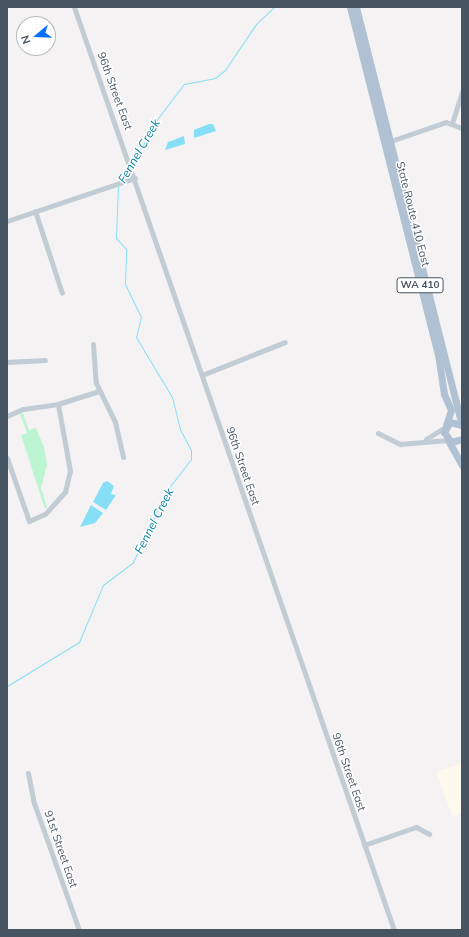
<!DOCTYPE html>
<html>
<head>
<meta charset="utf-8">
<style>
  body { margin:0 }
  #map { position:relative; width:469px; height:937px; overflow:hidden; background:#f4f2f2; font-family:Mulish,sans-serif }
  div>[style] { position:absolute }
  .commercial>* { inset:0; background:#fef9ec }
  .green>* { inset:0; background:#bdf5d3 }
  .water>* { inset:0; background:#86dff7 }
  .stream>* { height:1px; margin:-0.5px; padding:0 0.5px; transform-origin:0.5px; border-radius:0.5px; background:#86dff7 }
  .minor>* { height:5px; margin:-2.5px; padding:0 2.5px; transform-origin:2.5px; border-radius:2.5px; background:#c1ccd5 }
  .major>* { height:7px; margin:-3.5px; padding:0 3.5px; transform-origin:3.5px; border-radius:3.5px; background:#afc1d3 }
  span { translate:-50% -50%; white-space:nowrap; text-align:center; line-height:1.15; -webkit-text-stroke:3px #fff; paint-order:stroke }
  .shield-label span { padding:1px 3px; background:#fff; border:1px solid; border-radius:3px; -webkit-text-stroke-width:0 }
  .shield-label { font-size:10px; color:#475562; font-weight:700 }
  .street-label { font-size:11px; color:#475562 }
  .water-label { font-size:12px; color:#0381a2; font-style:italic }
  .frame { position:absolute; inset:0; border:8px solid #475562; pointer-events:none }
  .north { position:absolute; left:16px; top:16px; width:40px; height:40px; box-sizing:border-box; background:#fff; border:1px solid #b5bbc0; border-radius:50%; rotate:251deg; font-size:11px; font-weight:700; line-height:16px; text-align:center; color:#475562 }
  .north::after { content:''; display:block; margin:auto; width:14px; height:18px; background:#0570fb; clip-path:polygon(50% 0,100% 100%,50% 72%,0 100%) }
</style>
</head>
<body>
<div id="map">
  <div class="commercial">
    <i style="clip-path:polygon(462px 763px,462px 812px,453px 818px,436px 772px)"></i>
  </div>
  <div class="green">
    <i style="clip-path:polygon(23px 413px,29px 430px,36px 428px,44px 447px,47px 465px,41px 488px,47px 507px,45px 509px,21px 435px,27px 433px,20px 414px)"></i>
  </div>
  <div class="water">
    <i style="clip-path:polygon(209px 124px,213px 124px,216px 131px,194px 138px,194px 130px)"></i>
    <i style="clip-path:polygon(184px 136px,185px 144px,165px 150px,168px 142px)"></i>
    <i style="clip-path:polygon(107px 481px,114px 486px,111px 494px,116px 495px,106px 510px,93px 502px,103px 483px)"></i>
    <i style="clip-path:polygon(91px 505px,103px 513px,95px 523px,80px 527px)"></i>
  </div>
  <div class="stream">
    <i style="left:132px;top:165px;width:49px;rotate:-61.9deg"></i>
    <i style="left:155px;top:122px;width:48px;rotate:-52.7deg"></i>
    <i style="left:184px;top:84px;width:32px;rotate:-11deg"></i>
    <i style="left:215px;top:78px;width:13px;rotate:-39deg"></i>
    <i style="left:225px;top:70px;width:55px;rotate:-56deg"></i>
    <i style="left:256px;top:24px;width:25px;rotate:-43deg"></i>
    <i style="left:120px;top:181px;width:15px;rotate:-53deg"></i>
    <i style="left:7px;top:686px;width:84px;rotate:-31.4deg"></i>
    <i style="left:79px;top:642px;width:62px;rotate:-67.2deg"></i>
    <i style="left:103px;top:585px;width:38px;rotate:-37deg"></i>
    <i style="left:133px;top:562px;width:80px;rotate:-64.7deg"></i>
    <i style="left:167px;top:490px;width:39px;rotate:-52deg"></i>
    <i style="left:191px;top:459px;width:9px;rotate:-90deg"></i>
    <i style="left:191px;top:450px;width:24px;rotate:-118deg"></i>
    <i style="left:180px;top:429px;width:33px;rotate:-104deg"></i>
    <i style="left:172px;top:397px;width:70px;rotate:-121deg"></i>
    <i style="left:136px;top:337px;width:21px;rotate:-76deg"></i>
    <i style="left:141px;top:317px;width:37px;rotate:-116deg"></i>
    <i style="left:125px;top:284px;width:35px;rotate:-88deg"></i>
    <i style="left:126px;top:249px;width:15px;rotate:-132deg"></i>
    <i style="left:116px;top:238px;width:52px;rotate:-87.8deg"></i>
  </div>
  <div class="minor">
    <i style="left:74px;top:7px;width:977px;rotate:70.88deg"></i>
    <i style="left:452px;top:123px;width:33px;rotate:-72deg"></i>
    <i style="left:388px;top:142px;width:61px;rotate:-19deg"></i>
    <i style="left:446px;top:122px;width:17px;rotate:21deg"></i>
    <i style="left:35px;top:211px;width:86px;rotate:71.8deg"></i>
    <i style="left:7px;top:221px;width:135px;rotate:-18.6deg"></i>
    <i style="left:93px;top:344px;width:39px;rotate:86deg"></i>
    <i style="left:96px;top:383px;width:43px;rotate:64deg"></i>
    <i style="left:115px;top:422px;width:36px;rotate:77deg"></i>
    <i style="left:7px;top:362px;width:38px;rotate:-3deg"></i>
    <i style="left:202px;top:375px;width:89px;rotate:-21.7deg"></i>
    <i style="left:7px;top:416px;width:17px;rotate:-24deg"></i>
    <i style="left:23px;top:409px;width:35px;rotate:-8deg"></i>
    <i style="left:58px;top:404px;width:43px;rotate:-17.6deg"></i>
    <i style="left:378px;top:433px;width:25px;rotate:27deg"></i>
    <i style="left:400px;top:444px;width:48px;rotate:-4.8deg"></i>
    <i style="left:426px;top:439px;width:22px;rotate:-32deg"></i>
    <i style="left:7px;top:458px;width:67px;rotate:70.8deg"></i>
    <i style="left:29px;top:521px;width:17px;rotate:-24deg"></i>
    <i style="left:45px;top:514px;width:30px;rotate:-48deg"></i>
    <i style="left:65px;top:492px;width:22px;rotate:-77deg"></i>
    <i style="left:70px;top:471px;width:68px;rotate:-100.2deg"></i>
    <i style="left:28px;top:773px;width:31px;rotate:79deg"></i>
    <i style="left:34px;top:803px;width:135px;rotate:70.5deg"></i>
    <i style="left:364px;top:845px;width:55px;rotate:-19.1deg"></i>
    <i style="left:416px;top:827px;width:15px;rotate:28deg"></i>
  </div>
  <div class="major">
    <i style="left:350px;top:7px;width:358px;rotate:75.8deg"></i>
    <i style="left:438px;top:354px;width:40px;rotate:81.5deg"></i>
    <i style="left:444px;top:394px;width:17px;rotate:66deg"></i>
    <i style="left:451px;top:410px;width:16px;rotate:108deg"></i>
    <i style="left:356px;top:7px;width:431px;rotate:75.8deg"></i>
    <i style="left:462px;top:425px;width:12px;rotate:-166deg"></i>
    <i style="left:450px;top:422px;width:12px;rotate:121deg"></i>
    <i style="left:444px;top:432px;width:12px;rotate:55deg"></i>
    <i style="left:451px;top:442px;width:11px;rotate:-15deg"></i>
    <i style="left:448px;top:440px;width:29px;rotate:61deg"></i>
  </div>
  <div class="shield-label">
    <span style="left:420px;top:285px">WA 410</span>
  </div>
  <div class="street-label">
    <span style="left:115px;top:91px;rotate:70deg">96th Street East</span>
    <span style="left:413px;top:214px;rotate:76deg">State Route 410 East</span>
    <span style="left:243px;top:466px;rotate:71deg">96th Street East</span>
    <span style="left:349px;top:772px;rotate:71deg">96th Street East</span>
    <span style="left:61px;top:849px;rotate:71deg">91st Street East</span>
  </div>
  <div class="water-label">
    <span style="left:139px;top:151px;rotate:-60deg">Fennel Creek</span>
    <span style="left:154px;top:521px;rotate:-63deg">Fennel Creek</span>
  </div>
  <div class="frame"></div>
  <div class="north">N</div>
</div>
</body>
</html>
